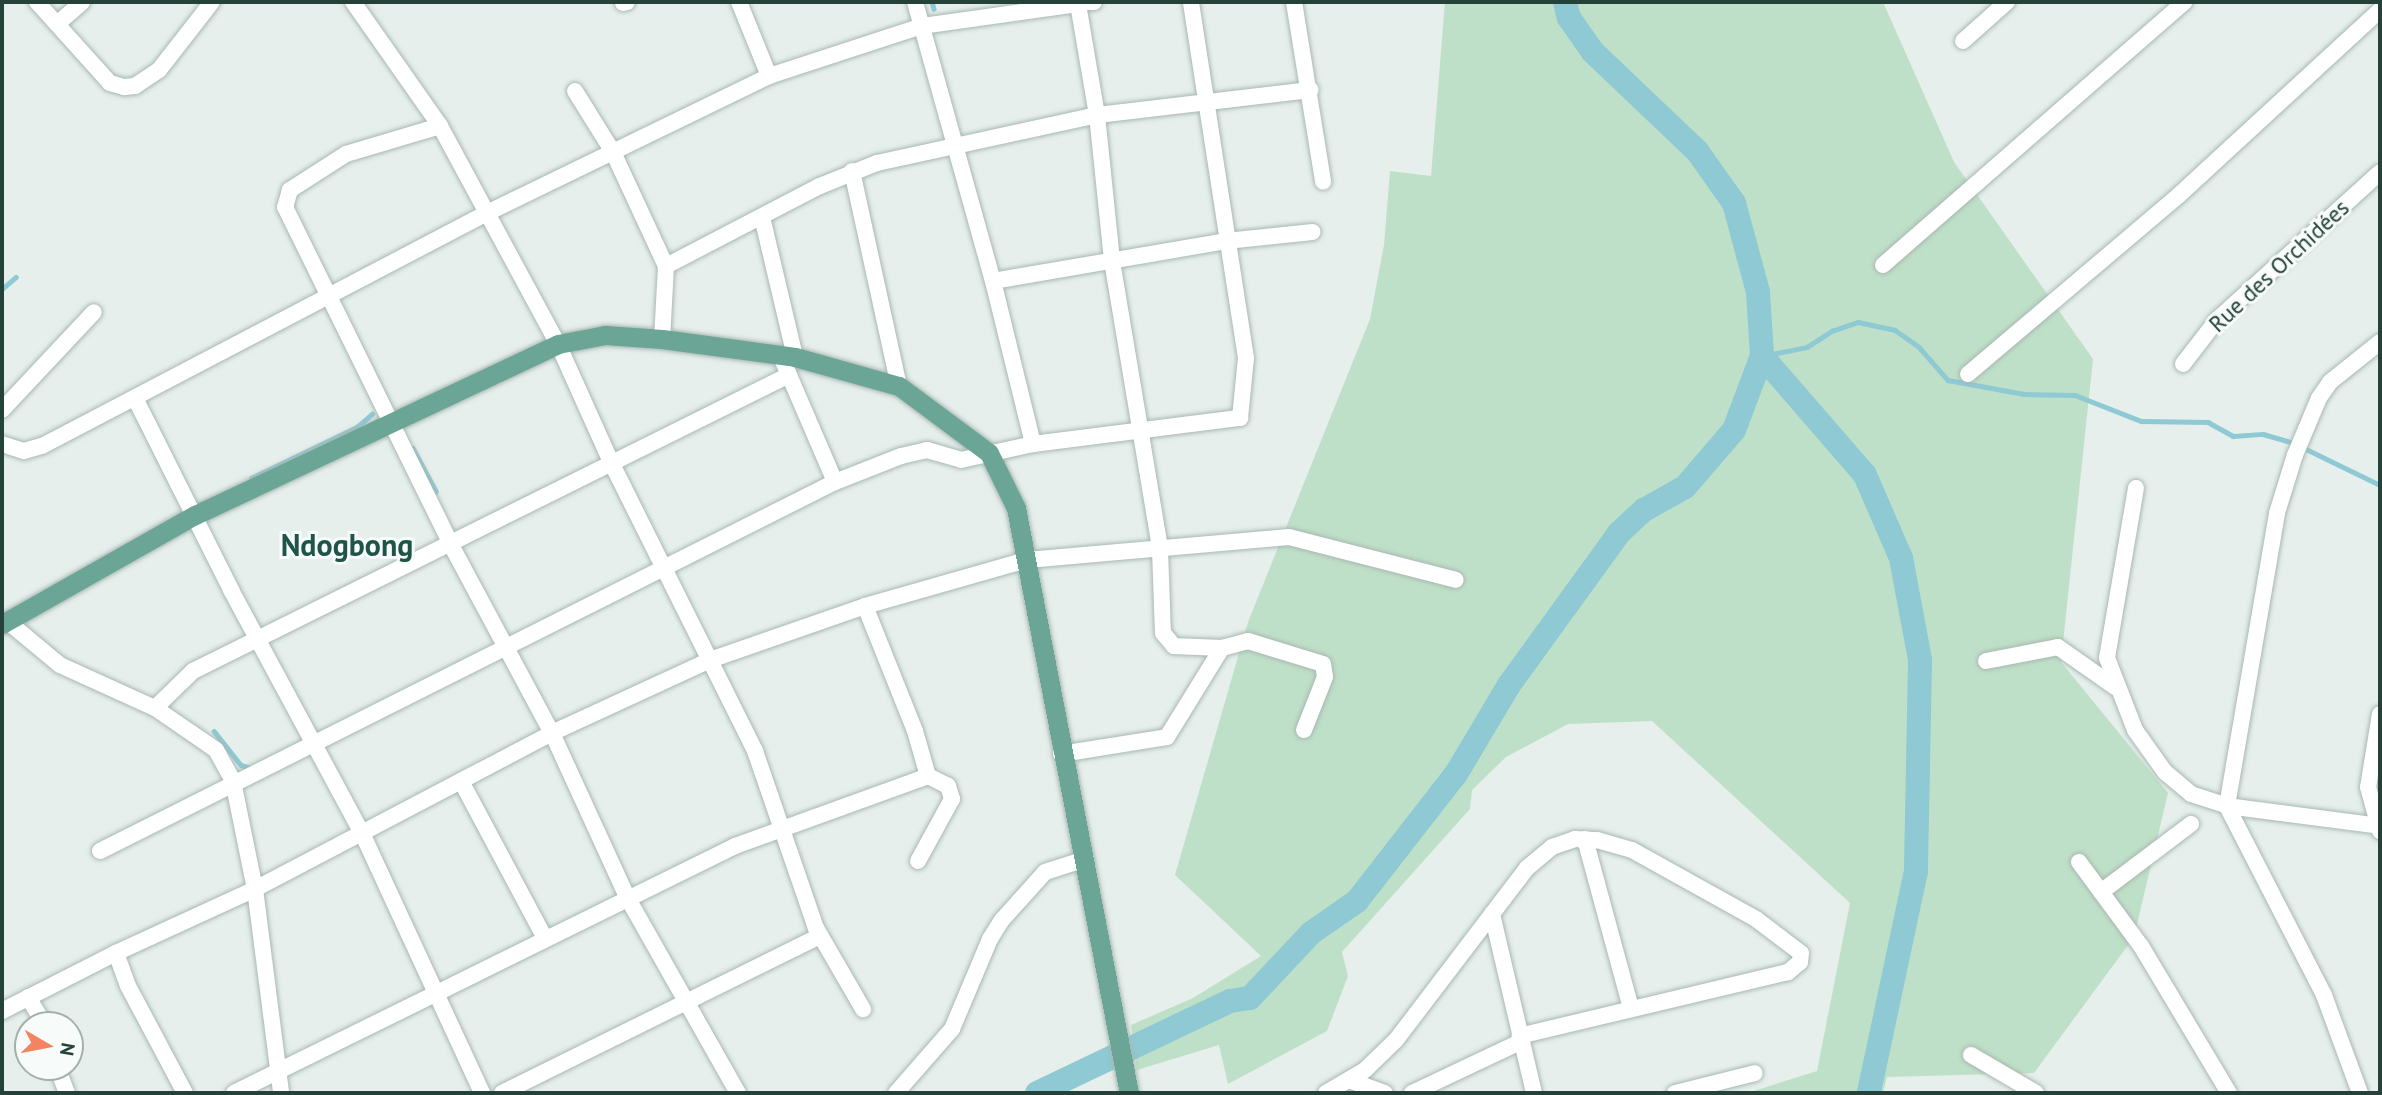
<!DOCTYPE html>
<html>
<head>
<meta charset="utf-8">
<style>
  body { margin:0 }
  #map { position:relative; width:2382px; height:1095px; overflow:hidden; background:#e6efeb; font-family:"PT Sans",sans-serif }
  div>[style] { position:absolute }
  .green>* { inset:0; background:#bfe0c8 }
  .stream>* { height:4.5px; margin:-2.25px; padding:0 2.25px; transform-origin:2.25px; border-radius:2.25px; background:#8ec9d4 }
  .river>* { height:24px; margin:-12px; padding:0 12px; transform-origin:12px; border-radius:12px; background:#8ec9d4 }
  .roads { filter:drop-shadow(0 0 2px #a8b8b2) drop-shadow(0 0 2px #a8b8b2) }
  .minor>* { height:16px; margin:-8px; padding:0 8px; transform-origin:8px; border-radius:8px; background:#fff }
  .major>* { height:19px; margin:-9.5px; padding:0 9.5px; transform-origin:9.5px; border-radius:9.5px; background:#6aa596 }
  span { translate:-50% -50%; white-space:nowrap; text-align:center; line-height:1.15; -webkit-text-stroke:6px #f7fbf9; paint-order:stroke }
  .street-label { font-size:23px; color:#24423a }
  .district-label { font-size:30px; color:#1f5548; font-weight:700 }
  .frame { position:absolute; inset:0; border:4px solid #24423a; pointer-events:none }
  .north { position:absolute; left:14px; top:1011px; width:70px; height:70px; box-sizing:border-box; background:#f7fbf9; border:2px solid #a3b1ad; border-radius:50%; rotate:100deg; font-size:19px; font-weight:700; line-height:28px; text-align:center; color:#24423a }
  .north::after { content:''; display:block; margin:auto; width:24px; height:32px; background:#f4845f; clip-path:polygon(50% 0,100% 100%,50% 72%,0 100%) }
</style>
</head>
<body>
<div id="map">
  <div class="green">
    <i style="clip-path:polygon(1445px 2px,1883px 2px,1954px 162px,2093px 359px,2061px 662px,2168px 793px,2134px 937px,2034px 1073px,1887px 1077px,1883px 1093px,1747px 1093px,1817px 1071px,1850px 903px,1652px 721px,1568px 724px,1506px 757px,1472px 790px,1470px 809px,1342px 952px,1348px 976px,1327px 1031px,1228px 1084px,1219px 1045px,1137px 1070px,1131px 1025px,1193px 998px,1261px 956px,1175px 875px,1248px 622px,1370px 319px,1384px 245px,1390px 171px,1431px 176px)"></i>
  </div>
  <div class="stream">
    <i style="left:932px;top:2px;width:7px;rotate:74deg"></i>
    <i style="left:2px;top:289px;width:18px;rotate:-41deg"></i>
    <i style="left:1762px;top:356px;width:46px;rotate:-11.3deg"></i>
    <i style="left:1807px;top:347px;width:30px;rotate:-33deg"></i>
    <i style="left:1832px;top:331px;width:28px;rotate:-19deg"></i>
    <i style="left:1858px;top:322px;width:38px;rotate:12deg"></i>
    <i style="left:1895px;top:330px;width:29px;rotate:35deg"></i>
    <i style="left:1919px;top:347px;width:44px;rotate:48.7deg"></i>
    <i style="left:1948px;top:380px;width:77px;rotate:10.4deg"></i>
    <i style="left:2024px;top:394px;width:51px;rotate:1.1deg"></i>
    <i style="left:2075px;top:395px;width:71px;rotate:21.5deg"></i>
    <i style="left:2141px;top:421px;width:67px;rotate:0.9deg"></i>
    <i style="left:2208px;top:422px;width:29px;rotate:29deg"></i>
    <i style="left:2233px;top:436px;width:30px;rotate:-4deg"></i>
    <i style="left:2263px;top:434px;width:32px;rotate:16deg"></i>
    <i style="left:2302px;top:447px;width:87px;rotate:26deg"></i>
    <i style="left:413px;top:448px;width:49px;rotate:61.9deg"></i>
    <i style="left:251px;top:478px;width:118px;rotate:-25.7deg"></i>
    <i style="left:357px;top:427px;width:20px;rotate:-41deg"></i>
    <i style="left:214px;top:731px;width:43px;rotate:51.5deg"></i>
    <i style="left:241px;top:765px;width:10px;rotate:17deg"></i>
  </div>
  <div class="river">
    <i style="left:1762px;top:356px;width:157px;rotate:49.1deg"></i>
    <i style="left:1865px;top:475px;width:90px;rotate:66.6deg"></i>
    <i style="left:1901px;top:558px;width:104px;rotate:79.4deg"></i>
    <i style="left:1920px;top:660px;width:211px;rotate:91.1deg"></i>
    <i style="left:1916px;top:871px;width:227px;rotate:102deg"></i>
    <i style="left:1037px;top:1093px;width:214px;rotate:-25.5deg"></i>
    <i style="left:1230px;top:1001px;width:20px;rotate:-9deg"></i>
    <i style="left:1250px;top:998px;width:89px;rotate:-46.8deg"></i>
    <i style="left:1311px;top:933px;width:56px;rotate:-34.8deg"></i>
    <i style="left:1357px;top:901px;width:161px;rotate:-52.1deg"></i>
    <i style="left:1456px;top:774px;width:104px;rotate:-59.2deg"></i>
    <i style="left:1509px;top:685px;width:188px;rotate:-54.1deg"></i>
    <i style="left:1619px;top:533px;width:34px;rotate:-43deg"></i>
    <i style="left:1644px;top:510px;width:47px;rotate:-29.3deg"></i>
    <i style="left:1685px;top:487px;width:75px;rotate:-49.3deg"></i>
    <i style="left:1734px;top:430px;width:79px;rotate:-69.3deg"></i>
    <i style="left:1762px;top:356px;width:64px;rotate:-93.6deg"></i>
    <i style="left:1758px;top:292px;width:92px;rotate:-105.1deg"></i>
    <i style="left:1734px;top:203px;width:64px;rotate:-125.4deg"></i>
    <i style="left:1697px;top:151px;width:144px;rotate:-136.4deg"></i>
    <i style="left:1593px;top:52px;width:42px;rotate:-125.2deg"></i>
    <i style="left:1569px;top:18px;width:16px;rotate:-104deg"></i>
  </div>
  <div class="roads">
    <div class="minor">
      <i style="left:37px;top:2px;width:109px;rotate:48deg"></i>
      <i style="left:110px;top:83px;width:15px;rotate:16deg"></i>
      <i style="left:124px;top:87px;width:11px;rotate:-5deg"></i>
      <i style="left:135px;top:86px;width:29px;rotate:-34deg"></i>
      <i style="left:159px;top:70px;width:86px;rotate:-52.1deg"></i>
      <i style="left:353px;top:2px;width:151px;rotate:54.9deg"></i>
      <i style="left:440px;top:126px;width:248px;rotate:61.6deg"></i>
      <i style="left:558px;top:344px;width:132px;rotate:65.8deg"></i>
      <i style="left:612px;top:464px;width:321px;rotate:63.5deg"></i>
      <i style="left:755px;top:751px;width:187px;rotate:71deg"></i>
      <i style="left:816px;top:928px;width:94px;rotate:59.9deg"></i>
      <i style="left:739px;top:2px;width:80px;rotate:67.9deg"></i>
      <i style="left:915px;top:2px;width:290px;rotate:74.4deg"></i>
      <i style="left:993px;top:281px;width:168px;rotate:76.2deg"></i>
      <i style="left:1078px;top:2px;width:16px"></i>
      <i style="left:1294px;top:2px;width:182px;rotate:80.8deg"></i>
      <i style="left:623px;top:3px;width:4px;rotate:-14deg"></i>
      <i style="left:57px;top:24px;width:33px;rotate:-41deg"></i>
      <i style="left:1963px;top:41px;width:59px;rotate:-41.6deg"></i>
      <i style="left:575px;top:91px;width:72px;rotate:58.1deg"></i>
      <i style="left:613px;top:152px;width:126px;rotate:65.1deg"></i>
      <i style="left:666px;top:266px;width:73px;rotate:93.1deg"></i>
      <i style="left:440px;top:126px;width:98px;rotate:163.4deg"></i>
      <i style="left:346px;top:154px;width:67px;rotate:147.3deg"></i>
      <i style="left:290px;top:190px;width:18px;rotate:106deg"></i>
      <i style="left:285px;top:207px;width:374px;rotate:63.8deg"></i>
      <i style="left:450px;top:543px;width:216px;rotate:61.8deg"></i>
      <i style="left:552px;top:733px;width:180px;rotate:65.4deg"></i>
      <i style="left:627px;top:897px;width:225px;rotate:60.5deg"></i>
      <i style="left:852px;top:171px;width:220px;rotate:77.7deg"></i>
      <i style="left:762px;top:217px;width:144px;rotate:76.7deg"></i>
      <i style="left:1883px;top:265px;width:400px;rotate:-41.1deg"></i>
      <i style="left:666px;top:266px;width:174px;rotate:-27.5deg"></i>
      <i style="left:820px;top:186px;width:61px;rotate:-22deg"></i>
      <i style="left:877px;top:163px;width:225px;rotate:-12.3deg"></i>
      <i style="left:1097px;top:115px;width:215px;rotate:-6.7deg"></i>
      <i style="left:993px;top:281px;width:236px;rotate:-9.7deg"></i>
      <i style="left:1226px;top:241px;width:87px;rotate:-5.9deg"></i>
      <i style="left:2183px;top:364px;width:56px;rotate:-52.3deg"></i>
      <i style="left:2217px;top:320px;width:220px;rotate:-42.2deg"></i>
      <i style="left:1968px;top:374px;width:277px;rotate:-40.3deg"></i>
      <i style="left:2179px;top:195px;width:273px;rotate:-42.6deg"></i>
      <i style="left:789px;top:375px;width:116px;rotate:66.7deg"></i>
      <i style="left:135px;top:398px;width:215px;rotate:63.4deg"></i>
      <i style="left:231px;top:590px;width:276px;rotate:61.7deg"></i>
      <i style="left:362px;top:833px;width:286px;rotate:65.2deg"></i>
      <i style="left:2px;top:410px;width:134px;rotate:-46.8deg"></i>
      <i style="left:2px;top:444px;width:23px;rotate:18deg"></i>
      <i style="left:24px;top:451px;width:19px;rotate:-16deg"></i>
      <i style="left:42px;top:446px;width:502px;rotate:-27.64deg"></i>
      <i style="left:487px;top:213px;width:314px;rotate:-25.9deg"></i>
      <i style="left:769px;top:76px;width:161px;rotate:-18.1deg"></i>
      <i style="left:922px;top:26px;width:158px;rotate:-8deg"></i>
      <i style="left:1078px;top:4px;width:113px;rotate:80.3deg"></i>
      <i style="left:1097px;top:115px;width:147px;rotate:84.1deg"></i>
      <i style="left:1112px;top:261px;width:292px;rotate:80.5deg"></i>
      <i style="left:1160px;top:549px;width:84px;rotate:88deg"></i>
      <i style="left:1163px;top:633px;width:17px;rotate:50deg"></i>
      <i style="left:1174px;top:646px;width:48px;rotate:2.4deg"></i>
      <i style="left:2136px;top:488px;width:172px;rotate:99.7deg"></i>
      <i style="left:2107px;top:658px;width:77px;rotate:68.7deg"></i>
      <i style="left:2135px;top:730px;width:52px;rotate:54.5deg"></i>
      <i style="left:2165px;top:772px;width:34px;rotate:40deg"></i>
      <i style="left:2191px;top:794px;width:38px;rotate:18deg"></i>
      <i style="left:2227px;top:806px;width:154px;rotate:7.4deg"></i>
      <i style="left:865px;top:606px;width:135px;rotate:68.2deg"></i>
      <i style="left:915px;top:731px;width:47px;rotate:73.9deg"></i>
      <i style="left:7px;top:621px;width:69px;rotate:39.7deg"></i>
      <i style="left:60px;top:665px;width:104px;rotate:24.4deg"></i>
      <i style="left:155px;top:708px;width:74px;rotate:34.5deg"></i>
      <i style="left:216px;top:750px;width:35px;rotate:61deg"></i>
      <i style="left:233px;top:781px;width:110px;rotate:78.5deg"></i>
      <i style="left:255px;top:889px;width:206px;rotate:82.7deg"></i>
      <i style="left:1986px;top:661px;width:73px;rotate:-11deg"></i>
      <i style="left:2058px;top:647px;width:70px;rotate:35.1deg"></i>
      <i style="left:155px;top:708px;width:53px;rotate:-44.2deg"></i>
      <i style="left:193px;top:671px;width:665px;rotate:-26.41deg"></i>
      <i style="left:789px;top:375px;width:22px;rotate:-114deg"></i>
      <i style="left:2380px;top:714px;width:74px;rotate:99.3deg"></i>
      <i style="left:2368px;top:787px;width:46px;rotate:74.7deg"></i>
      <i style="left:1061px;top:754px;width:107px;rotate:-9.1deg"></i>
      <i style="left:1167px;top:737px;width:105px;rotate:-58.3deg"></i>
      <i style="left:1222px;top:648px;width:27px;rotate:-15deg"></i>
      <i style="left:1248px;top:641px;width:78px;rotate:17deg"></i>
      <i style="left:1323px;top:664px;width:13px;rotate:81deg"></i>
      <i style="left:1325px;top:677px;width:57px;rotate:111.6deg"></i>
      <i style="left:461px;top:781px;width:178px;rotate:61.9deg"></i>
      <i style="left:1585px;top:839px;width:175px;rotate:74.8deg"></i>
      <i style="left:100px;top:851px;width:822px;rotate:-26.66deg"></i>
      <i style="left:835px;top:482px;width:71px;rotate:-21.5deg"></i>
      <i style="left:901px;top:456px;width:27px;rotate:-13deg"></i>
      <i style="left:927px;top:450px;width:35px;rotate:16deg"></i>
      <i style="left:961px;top:460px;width:74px;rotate:-12.5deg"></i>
      <i style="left:1033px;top:444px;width:209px;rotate:-7.2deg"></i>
      <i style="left:1240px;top:418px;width:60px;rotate:-84.3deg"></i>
      <i style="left:1246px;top:358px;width:360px;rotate:-98.8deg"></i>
      <i style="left:918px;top:861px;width:71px;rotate:-61.3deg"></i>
      <i style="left:952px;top:799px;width:14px;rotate:-107deg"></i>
      <i style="left:948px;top:786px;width:22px;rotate:-153deg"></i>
      <i style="left:2079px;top:862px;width:104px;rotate:53.6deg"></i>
      <i style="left:2141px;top:946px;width:171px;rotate:59.1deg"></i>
      <i style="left:2101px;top:892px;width:113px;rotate:-37.1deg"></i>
      <i style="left:1492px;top:914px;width:184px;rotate:76.8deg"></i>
      <i style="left:28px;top:997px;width:33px;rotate:59deg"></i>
      <i style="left:2px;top:1011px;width:128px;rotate:-27deg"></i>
      <i style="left:1971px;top:1055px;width:75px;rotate:30.3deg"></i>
      <i style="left:57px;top:1067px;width:28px;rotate:69deg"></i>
      <i style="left:1349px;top:1080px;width:38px;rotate:20deg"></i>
      <i style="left:185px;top:1093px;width:121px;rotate:-118deg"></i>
      <i style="left:128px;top:986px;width:35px;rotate:-110deg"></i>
      <i style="left:116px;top:953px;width:153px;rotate:-24.7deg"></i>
      <i style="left:255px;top:889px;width:335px;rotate:-27.7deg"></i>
      <i style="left:552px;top:733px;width:174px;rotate:-24.8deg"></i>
      <i style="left:710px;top:660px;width:164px;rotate:-19.2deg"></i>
      <i style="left:865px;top:606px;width:168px;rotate:-15.9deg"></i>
      <i style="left:1027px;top:560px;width:263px;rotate:-5deg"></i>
      <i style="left:1289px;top:537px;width:172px;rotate:14.4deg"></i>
      <i style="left:234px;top:1093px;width:559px;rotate:-26.24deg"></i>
      <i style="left:735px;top:846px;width:205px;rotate:-19.9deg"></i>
      <i style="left:502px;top:1093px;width:355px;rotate:-26.3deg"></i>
      <i style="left:896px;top:1093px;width:85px;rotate:-48.8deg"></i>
      <i style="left:952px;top:1029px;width:98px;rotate:-67.1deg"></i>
      <i style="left:990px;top:939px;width:22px;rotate:-58deg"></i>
      <i style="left:1002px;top:920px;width:64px;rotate:-48.1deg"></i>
      <i style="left:1045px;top:872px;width:43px;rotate:-17.6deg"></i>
      <i style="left:1326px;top:1093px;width:45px;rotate:-30.5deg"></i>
      <i style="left:1365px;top:1070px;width:43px;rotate:-44.1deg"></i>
      <i style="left:1396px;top:1040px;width:216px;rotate:-52.7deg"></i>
      <i style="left:1527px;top:868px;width:33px;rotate:-40deg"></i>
      <i style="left:1552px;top:847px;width:24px;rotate:-19deg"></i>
      <i style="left:1575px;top:839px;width:22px;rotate:3deg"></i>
      <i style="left:1597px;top:840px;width:36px;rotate:16deg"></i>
      <i style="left:1632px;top:850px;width:142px;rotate:29.1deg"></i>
      <i style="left:1756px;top:919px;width:56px;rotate:37.1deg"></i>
      <i style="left:1801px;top:953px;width:9px;rotate:96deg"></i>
      <i style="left:1800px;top:962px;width:16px;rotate:140deg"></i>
      <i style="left:1788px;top:972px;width:276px;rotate:166.6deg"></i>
      <i style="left:1412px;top:1093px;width:122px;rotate:-25.3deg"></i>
      <i style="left:1675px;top:1093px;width:82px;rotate:-14deg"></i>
      <i style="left:2360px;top:1093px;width:104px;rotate:-110.2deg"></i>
      <i style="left:2324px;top:995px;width:212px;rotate:-117.2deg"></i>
      <i style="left:2227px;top:806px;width:297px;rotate:-80.3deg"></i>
      <i style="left:2277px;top:513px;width:61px;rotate:-72.8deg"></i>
      <i style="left:2295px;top:455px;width:62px;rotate:-67.2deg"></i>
      <i style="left:2319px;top:398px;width:19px;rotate:-55deg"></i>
      <i style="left:2330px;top:382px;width:64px;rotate:-38.7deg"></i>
    </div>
    <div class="major">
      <i style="left:2px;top:624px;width:222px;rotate:-29.5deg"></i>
      <i style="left:195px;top:515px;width:401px;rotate:-25.2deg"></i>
      <i style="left:558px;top:344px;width:48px;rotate:-10.8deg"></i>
      <i style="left:605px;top:335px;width:57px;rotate:4deg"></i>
      <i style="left:662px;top:339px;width:134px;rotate:7.7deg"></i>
      <i style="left:795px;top:357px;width:108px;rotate:15.6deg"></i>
      <i style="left:899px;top:386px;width:112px;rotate:36.7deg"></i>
      <i style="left:989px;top:453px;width:61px;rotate:63.9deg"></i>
      <i style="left:1016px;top:508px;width:596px;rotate:79.07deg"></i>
    </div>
  </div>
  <div class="street-label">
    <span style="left:2279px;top:266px;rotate:-43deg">Rue des Orchidées</span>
  </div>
  <div class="district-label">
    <span style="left:347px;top:545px">Ndogbong</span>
  </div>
  <div class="frame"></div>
  <div class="north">N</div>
</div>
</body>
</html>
